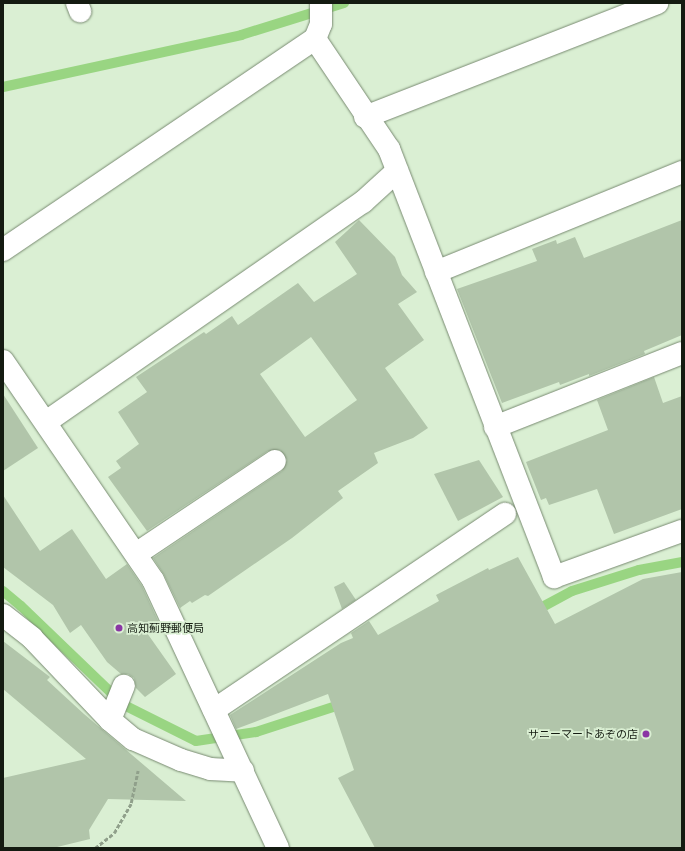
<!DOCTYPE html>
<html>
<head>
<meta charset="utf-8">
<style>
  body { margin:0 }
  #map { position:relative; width:685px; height:851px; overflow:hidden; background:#daefd3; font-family:Montserrat,"Noto Sans JP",sans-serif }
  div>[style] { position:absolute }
  .stream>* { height:10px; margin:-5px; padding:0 5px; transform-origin:5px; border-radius:5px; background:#99d582 }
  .building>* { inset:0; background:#b1c5aa }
  .path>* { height:2.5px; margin-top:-1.25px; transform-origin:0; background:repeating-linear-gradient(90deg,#90a08b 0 4px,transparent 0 6px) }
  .roads { filter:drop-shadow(0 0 1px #788a71) drop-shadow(0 0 1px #788a71) }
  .minor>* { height:22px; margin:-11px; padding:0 11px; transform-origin:11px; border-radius:11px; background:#fff }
  .dots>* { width:11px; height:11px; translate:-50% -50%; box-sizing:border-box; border:2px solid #daefd3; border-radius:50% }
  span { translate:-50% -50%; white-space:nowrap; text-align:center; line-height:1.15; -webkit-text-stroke:3.5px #daefd3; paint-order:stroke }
  .poi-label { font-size:11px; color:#141b11 }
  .left { translate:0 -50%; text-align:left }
  .right { translate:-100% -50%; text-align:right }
  .frame { position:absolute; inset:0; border:4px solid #141b11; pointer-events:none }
</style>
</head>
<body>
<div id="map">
  <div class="stream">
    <i style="left:3px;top:87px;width:244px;rotate:-12.3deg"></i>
    <i style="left:241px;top:35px;width:108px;rotate:-17.3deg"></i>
    <i style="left:3px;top:591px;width:23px;rotate:40deg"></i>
    <i style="left:21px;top:606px;width:143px;rotate:43.9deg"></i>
    <i style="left:124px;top:705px;width:80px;rotate:26.6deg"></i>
    <i style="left:196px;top:741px;width:61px;rotate:-8.5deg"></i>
    <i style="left:256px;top:732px;width:94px;rotate:-18deg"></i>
    <i style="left:533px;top:612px;width:44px;rotate:-28.3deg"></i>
    <i style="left:572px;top:591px;width:70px;rotate:-17.4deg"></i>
    <i style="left:639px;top:570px;width:44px;rotate:-10.5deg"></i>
  </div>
  <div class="building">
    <i style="clip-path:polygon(evenodd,359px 220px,395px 257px,402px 275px,417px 292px,398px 304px,424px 340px,385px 368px,428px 428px,413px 438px,374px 453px,378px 463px,338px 491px,343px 498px,292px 538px,208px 596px,205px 595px,192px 603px,190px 601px,180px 608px,164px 575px,153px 558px,282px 471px,287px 460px,280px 450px,268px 451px,147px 531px,108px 477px,121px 468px,116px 461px,139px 444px,118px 412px,147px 392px,136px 377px,204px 332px,206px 334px,232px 316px,238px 325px,298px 283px,314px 302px,357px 274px,335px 242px,359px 220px,311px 337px,357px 400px,305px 437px,260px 374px,311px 337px)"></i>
    <i style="clip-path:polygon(682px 220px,682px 335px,644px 351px,645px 354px,589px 376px,589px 374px,560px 385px,559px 382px,502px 403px,457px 289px,537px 261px,532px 249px,556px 240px,557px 244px,575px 237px,584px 258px)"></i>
    <i style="clip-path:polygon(654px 377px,663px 403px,682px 396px,682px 509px,614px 534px,597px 489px,549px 505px,546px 498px,541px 500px,526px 462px,608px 430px,597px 400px)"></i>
    <i style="clip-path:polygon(3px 394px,38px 448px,3px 471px)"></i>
    <i style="clip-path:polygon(479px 460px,503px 497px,458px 521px,434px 474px)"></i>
    <i style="clip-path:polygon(3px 495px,40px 551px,72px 529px,106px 579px,127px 564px,142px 586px,159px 623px,147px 633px,176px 674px,145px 697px,136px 688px,134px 678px,128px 674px,121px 674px,107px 662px,81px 625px,70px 633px,53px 605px,3px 567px)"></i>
    <i style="clip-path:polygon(518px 557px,555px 624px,643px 579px,682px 572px,682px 848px,375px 848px,338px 778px,354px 770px,328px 694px,236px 729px,230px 715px,341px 643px,353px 638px,351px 633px,369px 621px,378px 635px,439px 601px,436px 595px,488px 568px,489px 570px)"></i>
    <i style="clip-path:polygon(344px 582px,356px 600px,342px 609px,334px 587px)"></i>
    <i style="clip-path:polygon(3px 641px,50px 677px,47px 680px,84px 714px,186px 801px,108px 799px,89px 830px,90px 839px,53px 848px,3px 848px,3px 778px,86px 759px,3px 689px)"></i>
  </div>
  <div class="path">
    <i style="left:95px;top:848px;width:24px;rotate:-38deg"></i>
    <i style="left:114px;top:833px;width:34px;rotate:-60deg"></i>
    <i style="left:131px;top:803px;width:33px;rotate:-78deg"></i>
  </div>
  <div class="roads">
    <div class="minor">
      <i style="left:77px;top:3px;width:9px;rotate:69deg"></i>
      <i style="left:321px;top:3px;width:21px;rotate:90deg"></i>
      <i style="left:321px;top:24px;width:16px;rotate:112deg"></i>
      <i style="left:315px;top:39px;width:133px;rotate:56.1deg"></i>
      <i style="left:389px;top:149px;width:459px;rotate:68.9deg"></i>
      <i style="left:554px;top:577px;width:136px;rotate:-19.8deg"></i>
      <i style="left:365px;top:117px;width:314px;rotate:-21.3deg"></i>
      <i style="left:3px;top:250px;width:377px;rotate:-34.1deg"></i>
      <i style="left:436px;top:272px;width:266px;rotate:-22.1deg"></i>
      <i style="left:3px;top:361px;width:265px;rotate:55.6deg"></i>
      <i style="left:153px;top:580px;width:296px;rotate:65deg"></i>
      <i style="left:46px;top:422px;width:386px;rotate:-34.8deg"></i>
      <i style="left:363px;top:202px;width:46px;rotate:-42.4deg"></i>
      <i style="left:495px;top:427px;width:201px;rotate:-21.6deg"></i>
      <i style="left:136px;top:554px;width:167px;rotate:-33.8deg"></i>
      <i style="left:3px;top:615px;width:37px;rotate:38deg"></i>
      <i style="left:32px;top:638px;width:113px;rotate:46.4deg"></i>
      <i style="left:110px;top:720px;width:30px;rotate:40deg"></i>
      <i style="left:133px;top:739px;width:52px;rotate:23.6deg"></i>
      <i style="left:181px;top:760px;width:30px;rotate:17deg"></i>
      <i style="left:210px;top:769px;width:33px;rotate:3deg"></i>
      <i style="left:214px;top:710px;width:351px;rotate:-34deg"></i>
      <i style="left:110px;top:720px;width:37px;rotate:-68deg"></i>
    </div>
  </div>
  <div class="dots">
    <i style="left:119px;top:628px;background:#8a36a4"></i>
    <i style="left:646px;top:734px;background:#8a36a4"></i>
  </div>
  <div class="poi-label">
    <span class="left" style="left:127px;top:628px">高知薊野郵便局</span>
    <span class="right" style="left:638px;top:734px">サニーマートあぞの店</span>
  </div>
  <div class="frame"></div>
</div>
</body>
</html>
